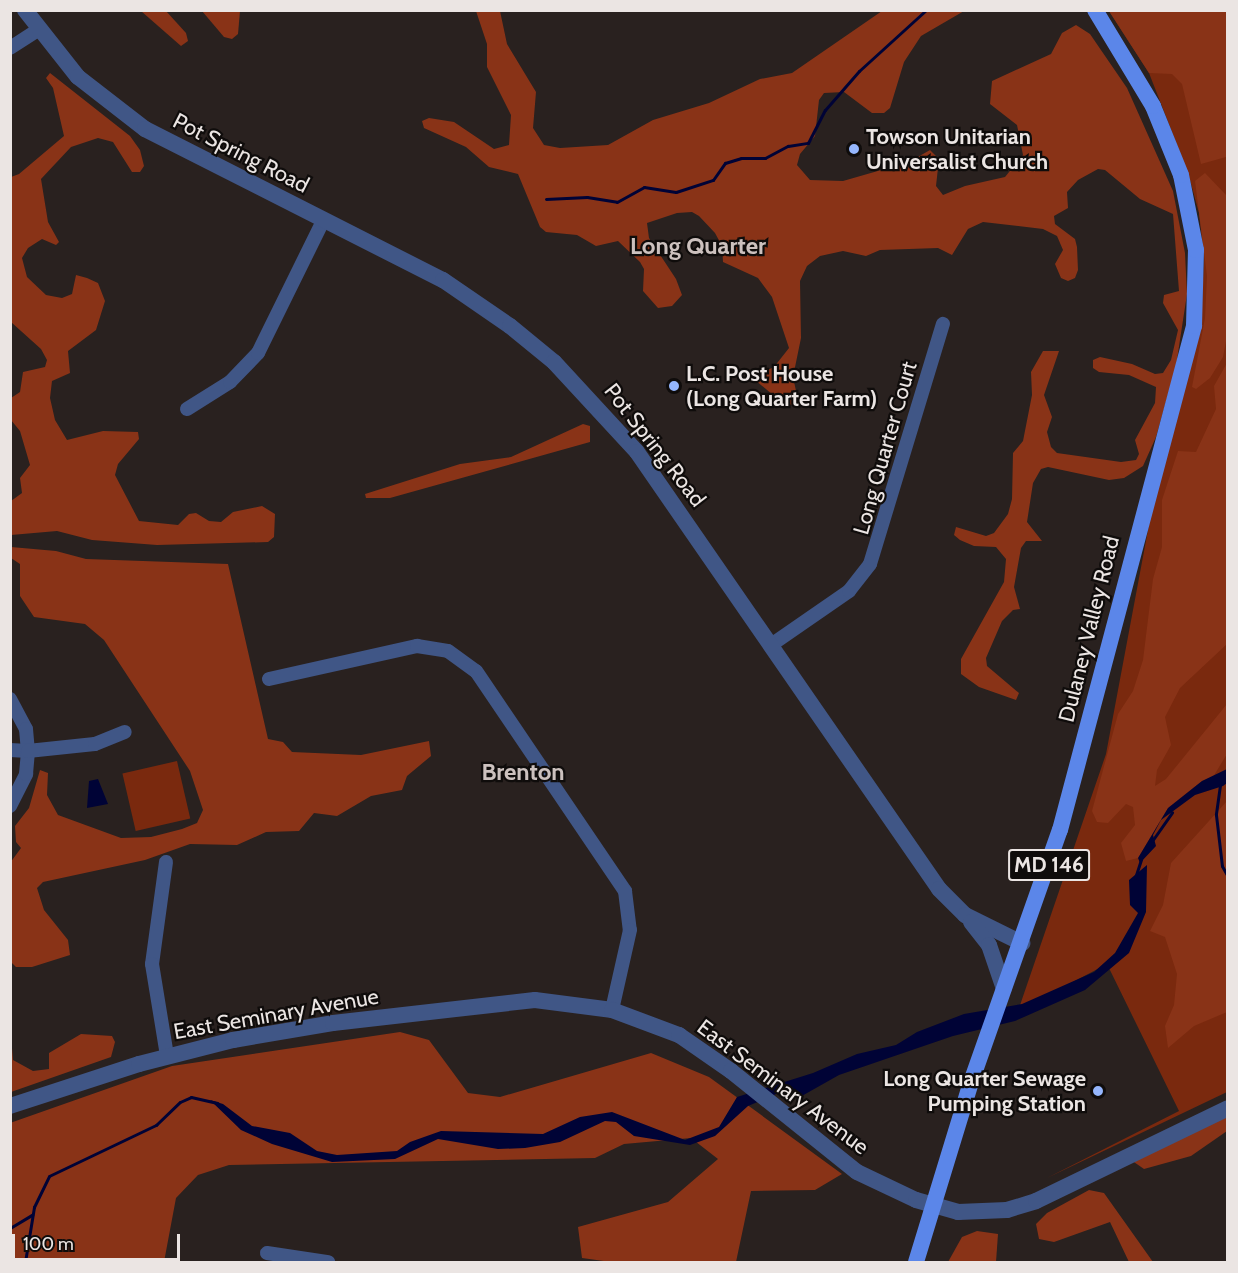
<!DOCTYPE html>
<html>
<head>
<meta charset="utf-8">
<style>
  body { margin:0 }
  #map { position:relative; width:1238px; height:1273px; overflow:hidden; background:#29211f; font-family:Cabin,sans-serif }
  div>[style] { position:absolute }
  .green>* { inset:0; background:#7a290e; transform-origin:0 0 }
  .forest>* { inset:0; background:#893317 }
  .water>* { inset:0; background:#000336 }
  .stream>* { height:3px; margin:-1.5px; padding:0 1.5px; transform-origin:1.5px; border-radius:1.5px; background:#000336 }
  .minor>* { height:14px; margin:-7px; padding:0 7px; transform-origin:7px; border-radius:7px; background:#405686 }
  .tertiary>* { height:16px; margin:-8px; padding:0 8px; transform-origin:8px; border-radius:8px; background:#405686 }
  .primary>* { height:16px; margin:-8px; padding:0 8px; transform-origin:8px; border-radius:8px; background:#5b86e9 }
  .dots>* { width:16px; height:16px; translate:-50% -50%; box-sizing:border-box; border:3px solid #0f0c0b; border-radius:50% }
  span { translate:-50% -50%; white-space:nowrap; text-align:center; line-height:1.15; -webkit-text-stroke:4.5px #0f0c0b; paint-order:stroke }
  .shield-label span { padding:2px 4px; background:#0f0c0b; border:2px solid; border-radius:4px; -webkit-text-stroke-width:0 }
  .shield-label { font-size:21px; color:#ebe5e3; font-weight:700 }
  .poi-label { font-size:22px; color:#ebe5e3; font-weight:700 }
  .left { translate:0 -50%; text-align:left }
  .right { translate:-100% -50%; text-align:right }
  .street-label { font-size:22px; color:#ebe5e3 }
  .neighbourhood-label { font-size:24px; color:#ccc1be; font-weight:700 }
  .frame { position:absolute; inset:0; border:12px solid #ebe5e3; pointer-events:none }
  .scale { position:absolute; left:12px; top:1234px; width:168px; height:27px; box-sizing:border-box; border:3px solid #ebe5e3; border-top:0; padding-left:8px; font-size:18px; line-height:21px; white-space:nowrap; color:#ebe5e3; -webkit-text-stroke:4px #0f0c0b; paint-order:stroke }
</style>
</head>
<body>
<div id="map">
  <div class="green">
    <i style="clip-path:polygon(1109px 11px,1227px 11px,1227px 1092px,1047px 1178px,1179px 1111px,1107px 964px,1018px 1011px,1106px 754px,1154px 498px,1201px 329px,1204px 257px,1199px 213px,1188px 173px,1149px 73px)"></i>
    <i style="left:177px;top:761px;width:59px;height:56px;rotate:77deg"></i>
  </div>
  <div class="forest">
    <i style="clip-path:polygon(141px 11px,166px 11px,186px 33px,188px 41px,181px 46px)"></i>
    <i style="clip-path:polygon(202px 11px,240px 11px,238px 34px,232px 39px,224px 37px)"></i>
    <i style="clip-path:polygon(476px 11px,500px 11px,507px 44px,536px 92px,533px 128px,544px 145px,560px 148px,608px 145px,653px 120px,709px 103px,760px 79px,792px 73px,882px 11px,964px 11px,921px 36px,904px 62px,890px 108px,884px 113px,872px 113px,844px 92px,824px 93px,819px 100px,815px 136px,800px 154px,797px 165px,810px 180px,843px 181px,909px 162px,930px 150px,939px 159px,936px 186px,943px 195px,965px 186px,1005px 177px,1023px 155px,1017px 125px,990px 104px,992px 81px,1051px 54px,1062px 33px,1076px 25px,1090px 34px,1127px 88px,1173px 191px,1185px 253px,1187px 294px,1176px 366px,1156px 437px,1143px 466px,1124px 478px,1109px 480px,1048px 467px,1041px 469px,1033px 483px,1027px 522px,1042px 541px,1026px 541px,1021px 548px,1014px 587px,1020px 609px,1013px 610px,1002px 621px,986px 658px,987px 666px,1019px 693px,1016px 700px,979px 687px,961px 674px,961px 659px,1004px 582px,1006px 559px,996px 547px,974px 546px,960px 540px,954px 535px,956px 527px,986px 536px,994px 533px,1008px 514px,1012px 499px,1013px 453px,1023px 441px,1032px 395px,1031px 372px,1043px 351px,1059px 351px,1044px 395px,1052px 417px,1047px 432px,1051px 447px,1057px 453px,1121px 462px,1136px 460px,1139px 454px,1135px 440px,1155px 403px,1156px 387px,1129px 375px,1099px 372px,1093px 368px,1093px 360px,1100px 357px,1132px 364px,1155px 374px,1163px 373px,1171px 360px,1178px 330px,1163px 303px,1164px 295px,1179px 291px,1173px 214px,1140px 199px,1105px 170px,1098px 169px,1078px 180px,1067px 192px,1068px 208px,1054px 216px,1055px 224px,1075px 239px,1077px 247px,1078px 270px,1075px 278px,1068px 281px,1061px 278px,1055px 264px,1063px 250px,1057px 236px,1043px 229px,983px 222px,968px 229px,952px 255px,938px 248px,880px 250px,866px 256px,843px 251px,820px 256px,807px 266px,800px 281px,801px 338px,793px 377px,798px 400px,792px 405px,779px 400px,755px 380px,759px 374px,774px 367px,789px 348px,772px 297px,758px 278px,723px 262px,722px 246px,715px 233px,699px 216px,692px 212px,677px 213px,647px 223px,649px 238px,676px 279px,682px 295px,672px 306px,658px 308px,643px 291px,644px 269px,640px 262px,618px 241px,596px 246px,577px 235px,546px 232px,540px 227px,518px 174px,489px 167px,466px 147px,424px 128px,422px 121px,429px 118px,454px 122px,494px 149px,509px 145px,511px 115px,487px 67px,487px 44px)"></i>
    <i style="clip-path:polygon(1109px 11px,1227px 11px,1226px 157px,1201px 164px,1182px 84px,1172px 74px,1149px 73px)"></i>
    <i style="clip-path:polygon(50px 73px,130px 136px,140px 150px,144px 166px,140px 172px,132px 172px,113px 142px,98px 138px,71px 147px,41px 179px,48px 222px,59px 242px,56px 245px,42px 239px,28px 248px,22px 258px,27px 277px,46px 295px,62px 298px,72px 294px,76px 275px,87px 278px,98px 283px,105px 301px,96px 330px,68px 351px,70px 373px,52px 381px,50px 398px,55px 420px,67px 440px,103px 431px,138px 432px,139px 439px,118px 464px,115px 475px,139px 521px,178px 525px,189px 514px,196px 513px,209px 521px,221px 522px,233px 512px,262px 506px,275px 514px,274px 537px,268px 542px,157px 545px,92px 540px,57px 531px,11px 535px,11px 501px,22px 493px,20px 478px,30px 465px,20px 431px,11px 420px,11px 398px,20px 392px,23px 372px,45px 367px,47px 360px,41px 349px,11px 322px,11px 177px,19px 174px,64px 136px,53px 88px,46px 78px)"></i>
    <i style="clip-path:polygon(1205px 173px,1227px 196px,1227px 336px,1223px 357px,1210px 378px,1196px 389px,1192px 387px,1205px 318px,1207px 276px,1195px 181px)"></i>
    <i style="clip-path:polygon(1227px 363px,1227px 644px,1180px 688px,1165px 717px,1171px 745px,1157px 770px,1155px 786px,1166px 779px,1227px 704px,1227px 754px,1213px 777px,1202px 781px,1168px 808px,1138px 858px,1126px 861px,1121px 843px,1135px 825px,1133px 807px,1126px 804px,1108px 823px,1097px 822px,1092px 811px,1118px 714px,1133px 691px,1143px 660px,1153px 579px,1162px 547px,1162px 500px,1178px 451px,1196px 452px,1216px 409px,1214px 386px)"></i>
    <i style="clip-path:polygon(583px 424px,590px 426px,590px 442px,390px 498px,366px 498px,365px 494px,460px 464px,511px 457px)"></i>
    <i style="clip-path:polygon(11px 547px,56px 551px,86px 559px,228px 564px,268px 739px,283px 742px,292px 752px,361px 755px,429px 741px,431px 756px,407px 776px,402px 790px,371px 796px,337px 816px,314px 813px,299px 831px,266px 832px,237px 845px,190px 844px,145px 860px,43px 882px,37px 888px,44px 910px,68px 940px,70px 955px,32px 967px,16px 967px,10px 961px,10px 863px,21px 848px,16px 842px,15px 826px,29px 808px,40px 770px,48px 773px,47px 795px,58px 815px,121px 838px,151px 837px,182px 829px,197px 823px,203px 810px,190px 771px,104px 640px,85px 624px,34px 617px,20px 596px,20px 564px,11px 558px)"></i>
    <i style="clip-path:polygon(1227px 801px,1227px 1012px,1194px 1026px,1168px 1048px,1165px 1026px,1174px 1005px,1177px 974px,1165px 937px,1150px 931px,1163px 905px,1171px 863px)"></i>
    <i style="clip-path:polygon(400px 1032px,429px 1040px,468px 1093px,500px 1097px,651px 1053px,709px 1077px,842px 1174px,815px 1190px,751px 1191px,736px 1262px,611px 1262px,582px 1258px,578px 1227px,668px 1202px,718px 1159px,691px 1138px,624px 1144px,595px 1158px,229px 1165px,198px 1175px,176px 1198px,164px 1262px,11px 1262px,10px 1123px,172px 1066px)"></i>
    <i style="clip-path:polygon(81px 1034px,112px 1036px,115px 1042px,111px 1057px,11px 1092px,11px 1036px,13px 1060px,33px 1071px,49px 1069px,49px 1053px)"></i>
    <i style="clip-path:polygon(1227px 1115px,1227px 1131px,1191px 1156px,1144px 1169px,1131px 1160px)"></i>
    <i style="clip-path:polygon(1089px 1190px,1104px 1193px,1153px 1262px,1129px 1262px,1110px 1222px,1054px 1242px,1039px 1239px,1036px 1224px,1047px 1213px)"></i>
    <i style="clip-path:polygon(977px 1231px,998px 1234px,996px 1262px,948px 1262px,962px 1237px)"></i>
  </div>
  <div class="water">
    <i style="clip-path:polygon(1227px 769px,1227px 783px,1223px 786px,1195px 795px,1161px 820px,1153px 835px,1156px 846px,1140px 863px,1138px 858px,1168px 808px,1202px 781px)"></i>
    <i style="clip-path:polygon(98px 779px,108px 804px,87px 808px,89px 781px)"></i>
    <i style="clip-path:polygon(1147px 865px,1146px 912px,1129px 953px,1085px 990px,1015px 1021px,953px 1036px,839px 1075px,800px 1097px,783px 1091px,748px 1106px,715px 1136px,690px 1145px,634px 1136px,616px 1122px,605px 1121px,560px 1142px,525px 1148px,498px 1149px,438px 1139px,395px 1159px,332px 1162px,272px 1144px,241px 1130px,210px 1100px,223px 1104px,252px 1126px,290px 1133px,317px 1151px,337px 1155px,397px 1151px,410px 1142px,441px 1131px,543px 1134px,580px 1117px,612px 1112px,685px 1140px,719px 1127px,737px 1097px,813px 1073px,857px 1054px,896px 1045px,917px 1032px,964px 1014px,1022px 1004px,1094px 972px,1115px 953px,1138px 913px,1130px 905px,1129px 880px)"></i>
  </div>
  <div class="stream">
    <i style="left:546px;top:199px;width:41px;rotate:-2.8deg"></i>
    <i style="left:587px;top:197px;width:30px;rotate:9deg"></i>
    <i style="left:617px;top:202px;width:31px;rotate:-29deg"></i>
    <i style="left:644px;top:187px;width:32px;rotate:9deg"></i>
    <i style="left:676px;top:192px;width:39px;rotate:-18deg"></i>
    <i style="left:713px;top:180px;width:21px;rotate:-55deg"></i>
    <i style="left:725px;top:163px;width:17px;rotate:-17deg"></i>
    <i style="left:741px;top:158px;width:24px"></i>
    <i style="left:765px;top:158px;width:26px;rotate:-28deg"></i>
    <i style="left:788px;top:146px;width:20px;rotate:-9deg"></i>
    <i style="left:808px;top:143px;width:37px;rotate:-63deg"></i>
    <i style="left:825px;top:110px;width:52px;rotate:-48.9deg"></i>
    <i style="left:859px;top:71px;width:91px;rotate:-42.3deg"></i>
    <i style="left:1220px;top:785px;width:30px;rotate:98deg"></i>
    <i style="left:1216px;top:815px;width:51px;rotate:83.3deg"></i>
    <i style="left:1222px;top:866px;width:13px;rotate:61deg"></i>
    <i style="left:1152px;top:841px;width:35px;rotate:-55deg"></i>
    <i style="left:1135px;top:878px;width:20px;rotate:-72deg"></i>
    <i style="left:10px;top:1228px;width:26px;rotate:-31deg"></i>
    <i style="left:25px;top:1262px;width:56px;rotate:-80.7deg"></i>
    <i style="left:34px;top:1207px;width:34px;rotate:-64deg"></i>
    <i style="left:49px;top:1176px;width:119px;rotate:-25.5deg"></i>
    <i style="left:156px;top:1125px;width:33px;rotate:-44deg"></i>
    <i style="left:180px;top:1102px;width:12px;rotate:-24deg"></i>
    <i style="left:191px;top:1097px;width:27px;rotate:13deg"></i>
  </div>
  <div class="minor">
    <i style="left:10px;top:48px;width:33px;rotate:-33deg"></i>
    <i style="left:187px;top:409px;width:51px;rotate:-32.1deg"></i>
    <i style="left:230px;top:382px;width:40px;rotate:-46deg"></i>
    <i style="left:258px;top:353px;width:149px;rotate:-63.8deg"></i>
    <i style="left:771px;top:645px;width:95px;rotate:-34.7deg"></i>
    <i style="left:849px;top:591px;width:34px;rotate:-52deg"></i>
    <i style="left:870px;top:564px;width:251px;rotate:-73.1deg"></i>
    <i style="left:269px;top:679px;width:152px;rotate:-12.6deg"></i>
    <i style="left:417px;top:646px;width:31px;rotate:9deg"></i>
    <i style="left:448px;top:651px;width:34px;rotate:36deg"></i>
    <i style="left:476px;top:671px;width:266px;rotate:55.9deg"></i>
    <i style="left:625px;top:891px;width:39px;rotate:83deg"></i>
    <i style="left:630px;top:930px;width:82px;rotate:102.7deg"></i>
    <i style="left:10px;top:699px;width:34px;rotate:62deg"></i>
    <i style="left:26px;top:729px;width:22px;rotate:85deg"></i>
    <i style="left:28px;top:751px;width:18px;rotate:-177deg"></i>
    <i style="left:10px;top:806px;width:36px;rotate:-63deg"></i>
    <i style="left:26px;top:774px;width:23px;rotate:-85deg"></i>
    <i style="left:28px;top:751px;width:67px;rotate:-6deg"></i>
    <i style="left:95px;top:744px;width:32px;rotate:-22deg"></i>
    <i style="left:166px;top:862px;width:103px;rotate:97.8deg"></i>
    <i style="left:152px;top:964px;width:93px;rotate:80.7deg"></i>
    <i style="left:267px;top:1253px;width:62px;rotate:8.4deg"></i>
  </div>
  <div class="tertiary">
    <i style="left:25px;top:10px;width:85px;rotate:51.7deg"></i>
    <i style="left:78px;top:77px;width:85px;rotate:37.8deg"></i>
    <i style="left:145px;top:129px;width:334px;rotate:26.9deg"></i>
    <i style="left:443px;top:280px;width:81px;rotate:34.5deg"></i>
    <i style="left:510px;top:326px;width:57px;rotate:39.3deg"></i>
    <i style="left:554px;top:362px;width:122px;rotate:47.3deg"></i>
    <i style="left:637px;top:452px;width:531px;rotate:55.35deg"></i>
    <i style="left:939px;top:889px;width:37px;rotate:45deg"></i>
    <i style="left:965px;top:915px;width:64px;rotate:26.2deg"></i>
    <i style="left:971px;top:922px;width:29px;rotate:52deg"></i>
    <i style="left:989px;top:945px;width:46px;rotate:71.2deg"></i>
    <i style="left:10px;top:1106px;width:136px;rotate:-18deg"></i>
    <i style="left:139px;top:1064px;width:97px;rotate:-14.3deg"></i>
    <i style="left:233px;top:1040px;width:101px;rotate:-9.6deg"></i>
    <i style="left:333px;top:1023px;width:203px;rotate:-6.5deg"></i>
    <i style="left:535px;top:1000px;width:78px;rotate:7.4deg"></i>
    <i style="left:612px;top:1010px;width:72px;rotate:20.5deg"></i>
    <i style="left:679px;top:1035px;width:63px;rotate:34.7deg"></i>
    <i style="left:731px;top:1071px;width:161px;rotate:38.7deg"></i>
    <i style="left:857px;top:1172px;width:65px;rotate:25.4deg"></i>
    <i style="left:916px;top:1200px;width:44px;rotate:15.9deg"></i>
    <i style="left:958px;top:1212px;width:49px;rotate:-2.3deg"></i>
    <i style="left:1007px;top:1210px;width:30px;rotate:-17deg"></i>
    <i style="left:1036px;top:1201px;width:213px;rotate:-25.8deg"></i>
  </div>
  <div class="primary">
    <i style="left:916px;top:1262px;width:185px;rotate:-73deg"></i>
    <i style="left:970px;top:1085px;width:270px;rotate:-70.6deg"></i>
    <i style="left:1060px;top:830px;width:522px;rotate:-75.11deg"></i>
    <i style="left:1194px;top:326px;width:76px;rotate:-88.5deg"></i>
    <i style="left:1196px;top:250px;width:76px;rotate:-101.3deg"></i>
    <i style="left:1181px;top:175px;width:74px;rotate:-112.1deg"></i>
    <i style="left:1153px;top:106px;width:112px;rotate:-121.1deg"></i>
  </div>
  <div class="dots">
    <i style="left:854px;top:149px;background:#95b6fd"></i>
    <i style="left:674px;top:386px;background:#95b6fd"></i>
    <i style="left:1098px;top:1091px;background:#95b6fd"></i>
  </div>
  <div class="shield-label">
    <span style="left:1049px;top:865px">MD 146</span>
  </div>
  <div class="poi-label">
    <span class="left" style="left:866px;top:149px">Towson Unitarian<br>Universalist Church</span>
    <span class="left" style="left:686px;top:386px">L.C. Post House<br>(Long Quarter Farm)</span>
    <span class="right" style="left:1086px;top:1091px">Long Quarter Sewage<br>Pumping Station</span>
  </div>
  <div class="street-label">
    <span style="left:241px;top:153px;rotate:27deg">Pot Spring Road</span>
    <span style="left:655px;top:445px;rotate:52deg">Pot Spring Road</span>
    <span style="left:885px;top:448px;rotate:-74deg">Long Quarter Court</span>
    <span style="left:1089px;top:629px;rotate:-76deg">Dulaney Valley Road</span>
    <span style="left:276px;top:1014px;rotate:-10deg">East Seminary Avenue</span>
    <span style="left:783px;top:1087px;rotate:37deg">East Seminary Avenue</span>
  </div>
  <div class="neighbourhood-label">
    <span style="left:698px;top:246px">Long Quarter</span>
    <span style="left:523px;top:772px">Brenton</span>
  </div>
  <div class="frame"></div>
  <div class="scale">100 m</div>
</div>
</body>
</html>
